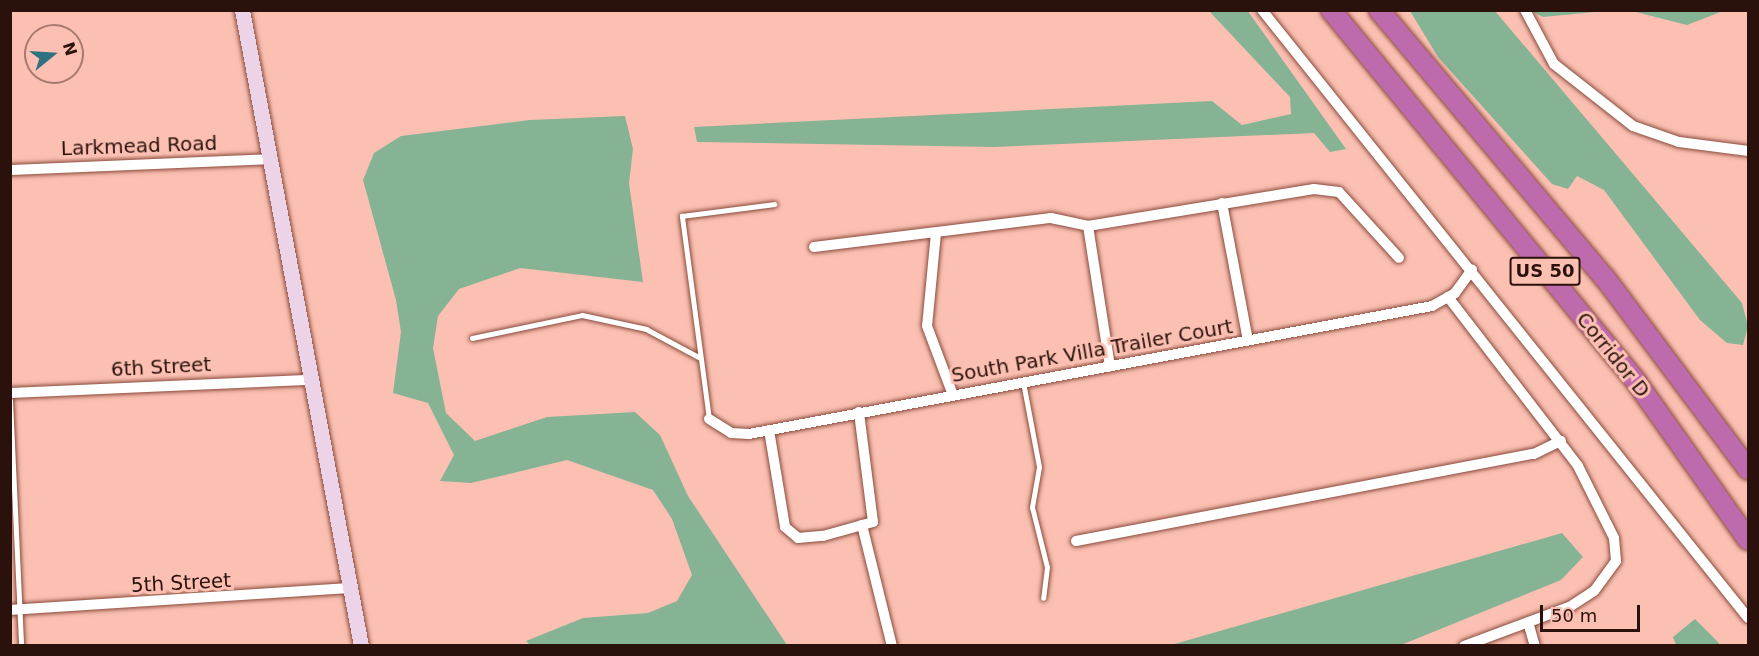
<!DOCTYPE html>
<html>
<head>
<meta charset="utf-8">
<style>
  body { margin:0 }
  #map { position:relative; width:1759px; height:656px; overflow:hidden; background:#fbc0b2; font-family:"DejaVu Sans",sans-serif }
  div>[style] { position:absolute }
  .green>* { inset:0; background:#85b394 }
  .roads { filter:drop-shadow(0 0 2px #894a3b) drop-shadow(0 0 2px #894a3b) }
  .lane>* { height:5px; margin:-2.5px; padding:0 2.5px; transform-origin:2.5px; border-radius:2.5px; background:#fff }
  .street>* { height:10px; margin:-5px; padding:0 5px; transform-origin:5px; border-radius:5px; background:#fff }
  .secondary>* { height:15px; margin:-7.5px; padding:0 7.5px; transform-origin:7.5px; border-radius:7.5px; background:#ecd3e7 }
  .highway>* { height:20px; margin:-10px; padding:0 10px; transform-origin:10px; border-radius:10px; background:#be6bae }
  span { translate:-50% -50%; white-space:nowrap; text-align:center; line-height:1.15; -webkit-text-stroke:6px #fbc0b2; paint-order:stroke }
  .shield-label span { padding:2px 4px; background:#fbc0b2; border:2px solid; border-radius:4px; -webkit-text-stroke-width:0 }
  .shield-label { font-size:18px; color:#2b110b; font-weight:700 }
  .street-label { font-size:20px; color:#2b110b }
  .frame { position:absolute; inset:0; border:12px solid #2b110b; pointer-events:none }
  .north { position:absolute; left:24px; top:24px; width:60px; height:60px; box-sizing:border-box; background:#fbc0b2; border:2px solid #a87a6f; border-radius:50%; rotate:72deg; font-size:16px; font-weight:700; line-height:24px; text-align:center; color:#2b110b }
  .north::after { content:''; display:block; margin:auto; width:21px; height:27px; background:#2e7281; clip-path:polygon(50% 0,100% 100%,50% 72%,0 100%) }
  .scale { position:absolute; left:1540px; top:605px; width:100px; height:27px; box-sizing:border-box; border:3px solid #2b110b; border-top:0; padding-left:8px; font-size:18px; line-height:21px; white-space:nowrap; color:#2b110b; -webkit-text-stroke:4px #fbc0b2; paint-order:stroke }
</style>
</head>
<body>
<div id="map">
  <div class="green">
    <i style="clip-path:polygon(1247px 10px,1346px 149px,1330px 152px,1314px 133px,995px 147px,697px 142px,694px 127px,1212px 101px,1242px 125px,1291px 114px,1290px 97px,1209px 11px)"></i>
    <i style="clip-path:polygon(1410px 11px,1495px 11px,1742px 303px,1748px 326px,1743px 345px,1727px 343px,1700px 320px,1604px 190px,1577px 176px,1568px 189px,1552px 184px,1438px 57px)"></i>
    <i style="clip-path:polygon(1531px 11px,1605px 11px,1543px 17px)"></i>
    <i style="clip-path:polygon(1632px 11px,1723px 10px,1723px 11px,1687px 25px)"></i>
    <i style="clip-path:polygon(625px 116px,633px 149px,629px 183px,643px 282px,520px 268px,459px 289px,438px 316px,433px 348px,446px 413px,475px 441px,547px 417px,635px 412px,660px 435px,688px 496px,787px 645px,530px 645px,526px 641px,583px 618px,648px 613px,677px 601px,692px 575px,672px 519px,653px 490px,567px 460px,471px 483px,440px 481px,454px 455px,428px 403px,393px 393px,401px 332px,396px 300px,363px 180px,374px 153px,401px 136px,530px 120px)"></i>
    <i style="clip-path:polygon(1562px 533px,1583px 557px,1561px 580px,1401px 645px,1171px 645px)"></i>
    <i style="clip-path:polygon(1695px 619px,1718px 642px,1720px 645px,1676px 645px,1673px 637px)"></i>
  </div>
  <div class="roads">
    <div class="lane">
      <i style="left:472px;top:338px;width:112px;rotate:-11.8deg"></i>
      <i style="left:582px;top:315px;width:66px;rotate:12.3deg"></i>
      <i style="left:646px;top:329px;width:61px;rotate:28.2deg"></i>
      <i style="left:1023px;top:382px;width:86px;rotate:79.3deg"></i>
      <i style="left:1039px;top:467px;width:41px;rotate:99.9deg"></i>
      <i style="left:1032px;top:507px;width:62px;rotate:76deg"></i>
      <i style="left:1047px;top:567px;width:31px;rotate:97deg"></i>
      <i style="left:10px;top:400px;width:246px;rotate:87.4deg"></i>
      <i style="left:709px;top:419px;width:205px;rotate:-97.6deg"></i>
      <i style="left:682px;top:216px;width:93px;rotate:-7.4deg"></i>
    </div>
    <div class="street">
      <i style="left:1262px;top:10px;width:778px;rotate:51.36deg"></i>
      <i style="left:1525px;top:10px;width:61px;rotate:61.8deg"></i>
      <i style="left:1554px;top:64px;width:100px;rotate:38.1deg"></i>
      <i style="left:1633px;top:126px;width:49px;rotate:19.2deg"></i>
      <i style="left:1679px;top:142px;width:70px;rotate:7.4deg"></i>
      <i style="left:10px;top:170px;width:259px;rotate:-2.4deg"></i>
      <i style="left:1222px;top:203px;width:139px;rotate:79.3deg"></i>
      <i style="left:1088px;top:226px;width:142px;rotate:81.1deg"></i>
      <i style="left:936px;top:233px;width:93px;rotate:95.5deg"></i>
      <i style="left:927px;top:326px;width:74px;rotate:69.4deg"></i>
      <i style="left:814px;top:247px;width:239px;rotate:-7deg"></i>
      <i style="left:1051px;top:218px;width:38px;rotate:12deg"></i>
      <i style="left:1088px;top:226px;width:229px;rotate:-9.3deg"></i>
      <i style="left:1314px;top:189px;width:25px;rotate:7deg"></i>
      <i style="left:1339px;top:192px;width:89px;rotate:47.7deg"></i>
      <i style="left:1448px;top:297px;width:213px;rotate:52.4deg"></i>
      <i style="left:1578px;top:466px;width:80px;rotate:63.4deg"></i>
      <i style="left:1614px;top:538px;width:23px;rotate:85deg"></i>
      <i style="left:1616px;top:561px;width:37px;rotate:126deg"></i>
      <i style="left:1594px;top:591px;width:30px;rotate:147deg"></i>
      <i style="left:1569px;top:607px;width:112px;rotate:159.6deg"></i>
      <i style="left:10px;top:393px;width:302px;rotate:-2.5deg"></i>
      <i style="left:709px;top:419px;width:26px;rotate:32deg"></i>
      <i style="left:731px;top:433px;width:18px;rotate:3deg"></i>
      <i style="left:749px;top:434px;width:695px;rotate:-10.61deg"></i>
      <i style="left:1432px;top:306px;width:26px;rotate:-29deg"></i>
      <i style="left:1455px;top:293px;width:29px;rotate:-54deg"></i>
      <i style="left:769px;top:430px;width:98px;rotate:80.6deg"></i>
      <i style="left:785px;top:527px;width:17px;rotate:40deg"></i>
      <i style="left:798px;top:538px;width:25px;rotate:-5deg"></i>
      <i style="left:823px;top:536px;width:52px;rotate:-15.6deg"></i>
      <i style="left:873px;top:522px;width:111px;rotate:-97.3deg"></i>
      <i style="left:862px;top:525px;width:125px;rotate:76.1deg"></i>
      <i style="left:1076px;top:541px;width:466px;rotate:-10.8deg"></i>
      <i style="left:1534px;top:454px;width:30px;rotate:-26deg"></i>
      <i style="left:10px;top:610px;width:343px;rotate:-3.7deg"></i>
      <i style="left:1528px;top:622px;width:25px;rotate:74deg"></i>
    </div>
    <div class="secondary">
      <i style="left:242px;top:10px;width:647px;rotate:79.4deg"></i>
    </div>
    <div class="highway">
      <i style="left:1331px;top:10px;width:482px;rotate:50.6deg"></i>
      <i style="left:1637px;top:383px;width:192px;rotate:54.7deg"></i>
      <i style="left:1379px;top:10px;width:351px;rotate:49.9deg"></i>
      <i style="left:1605px;top:278px;width:239px;rotate:53.2deg"></i>
    </div>
  </div>
  <div class="shield-label">
    <span style="left:1545px;top:271px">US 50</span>
  </div>
  <div class="street-label">
    <span style="left:139px;top:146px;rotate:-2deg">Larkmead Road</span>
    <span style="left:1092px;top:351px;rotate:-10deg">South Park Villa Trailer Court</span>
    <span style="left:1613px;top:355px;rotate:51deg">Corridor D</span>
    <span style="left:161px;top:367px;rotate:-3deg">6th Street</span>
    <span style="left:181px;top:583px;rotate:-3deg">5th Street</span>
  </div>
  <div class="frame"></div>
  <div class="north">N</div>
  <div class="scale">50 m</div>
</div>
</body>
</html>
